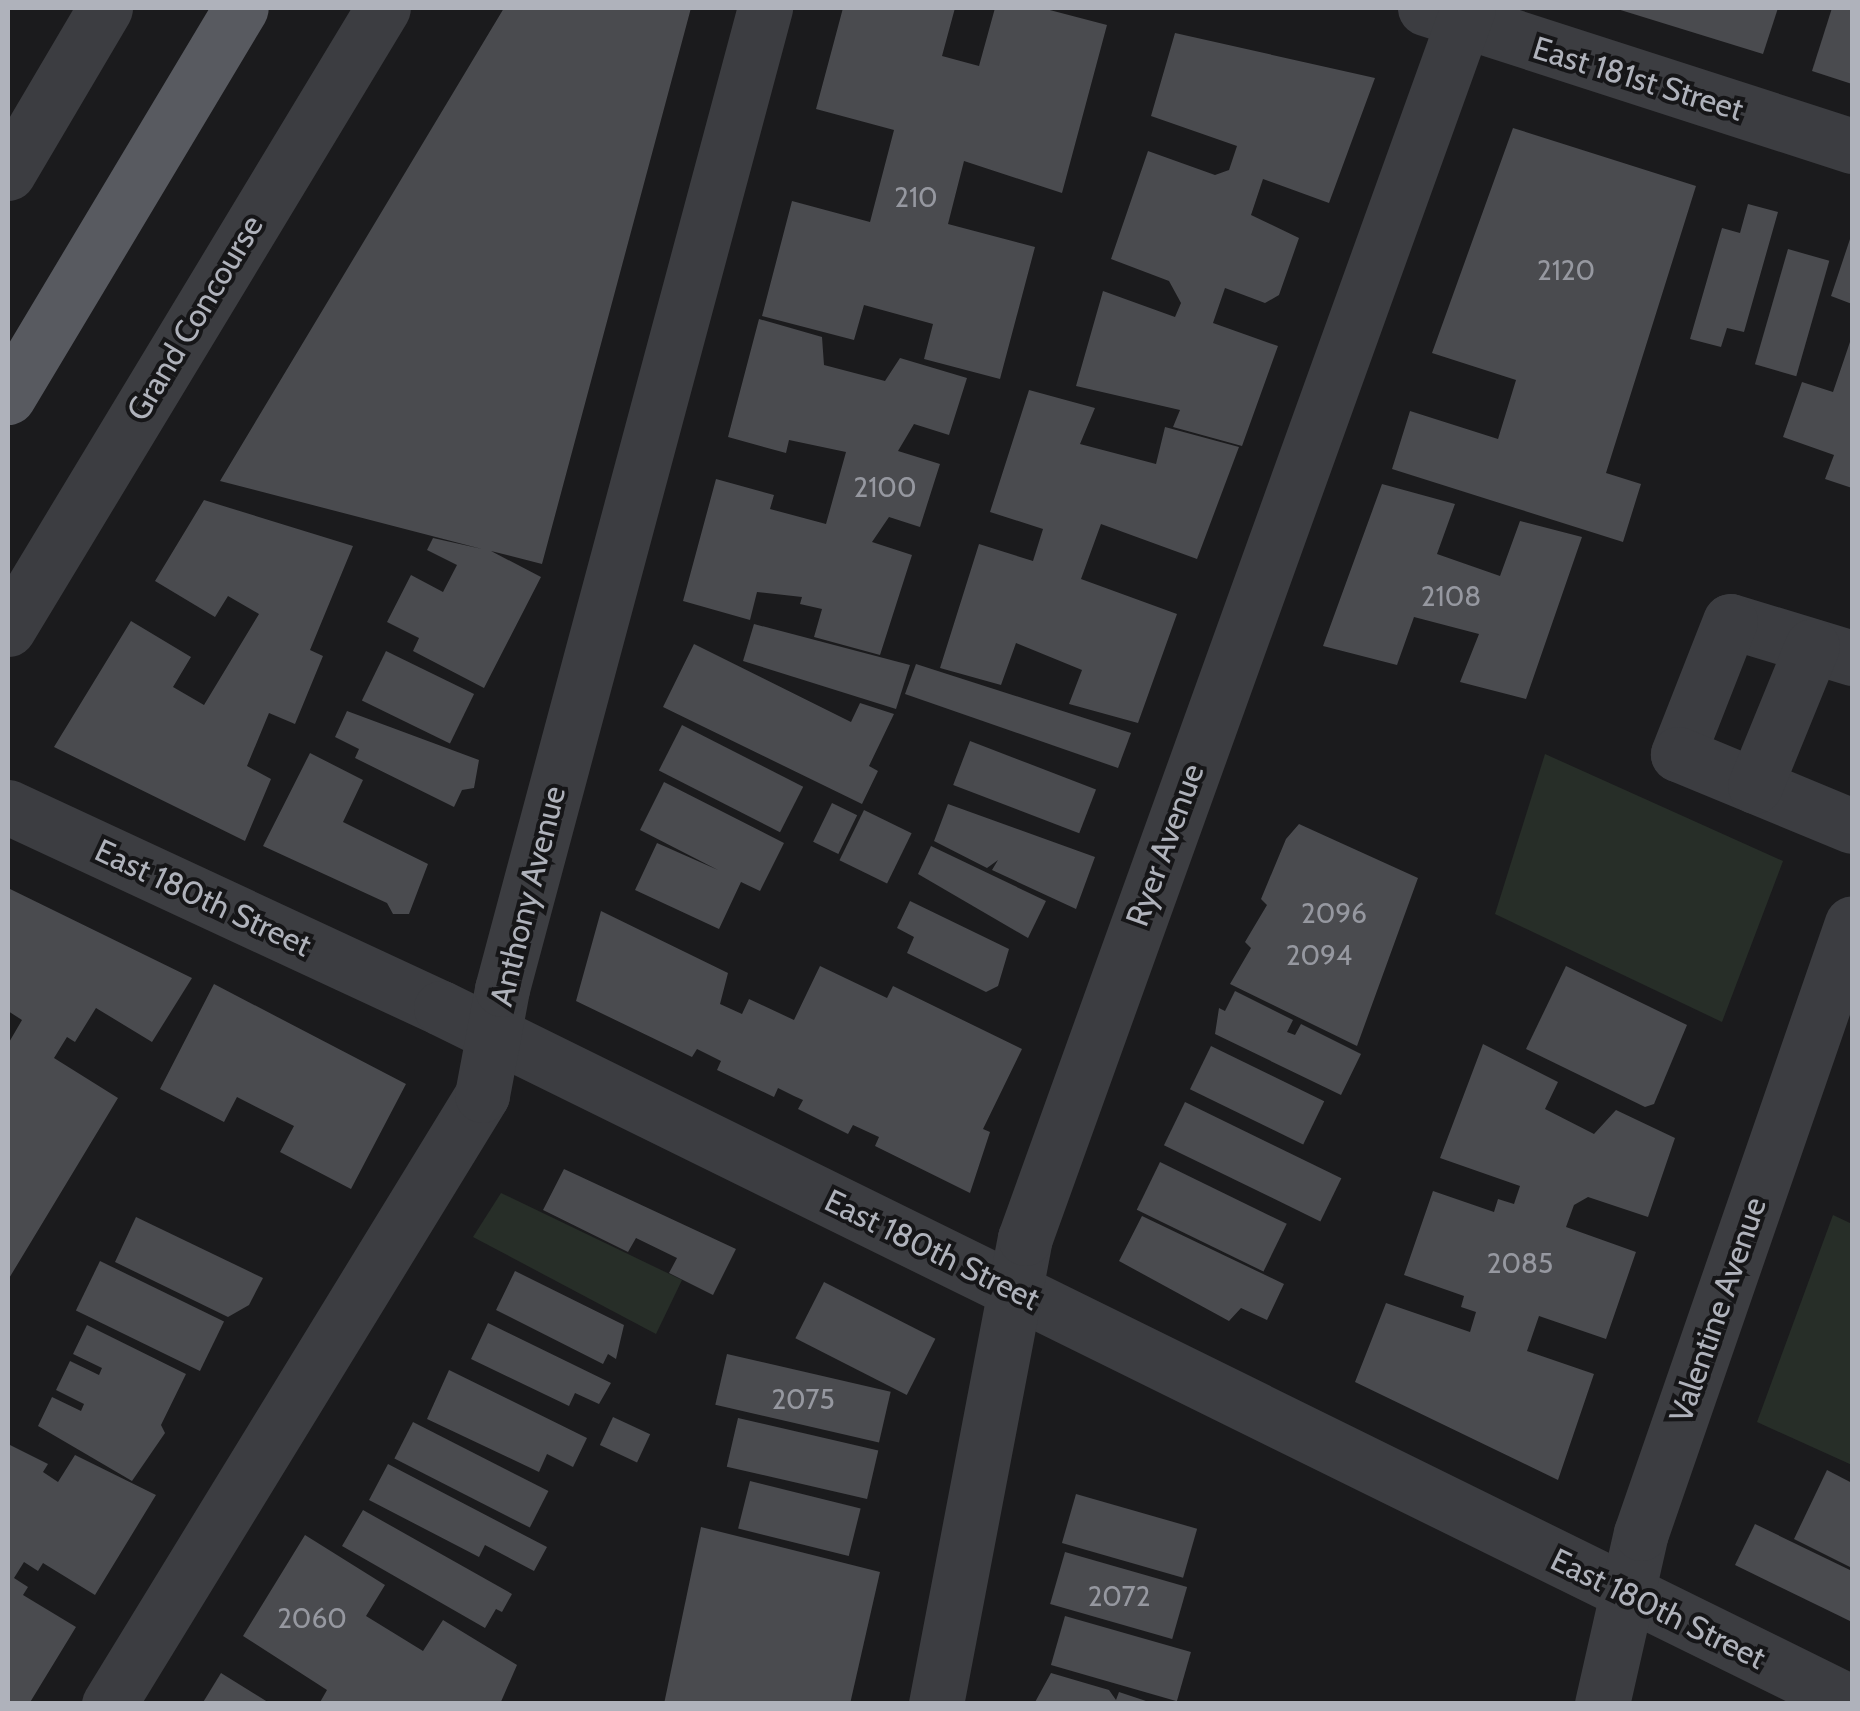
<!DOCTYPE html>
<html>
<head>
<meta charset="utf-8">
<style>
  body { margin:0 }
  #map { position:relative; width:1860px; height:1711px; overflow:hidden; background:#1b1b1d; font-family:Cabin,sans-serif }
  div>[style] { position:absolute }
  .green>* { inset:0; background:#272e28 }
  .building>* { inset:0; background:#4a4b4f; transform-origin:0 0 }
  .minor>* { height:55px; margin:-27.5px; padding:0 27.5px; transform-origin:27.5px; border-radius:27.5px; background:#3c3d41 }
  .major>* { height:55px; margin:-27.5px; padding:0 27.5px; transform-origin:27.5px; border-radius:27.5px; background:#585a60 }
  span { translate:-50% -50%; white-space:nowrap; text-align:center; line-height:1.15; -webkit-text-stroke:8px #161618; paint-order:stroke }
  .number-label { font-size:28px; color:#9698a0 }
  .number-label span { -webkit-text-stroke-width:0 }
  .street-label { font-size:32px; color:#afb2bb }
  .frame { position:absolute; inset:0; border:10px solid #afb2bb; pointer-events:none }
</style>
</head>
<body>
<div id="map">
  <div class="green">
    <i style="clip-path:polygon(1545px 754px,1783px 861px,1722px 1022px,1495px 914px)"></i>
    <i style="clip-path:polygon(501px 1193px,682px 1280px,656px 1334px,473px 1237px)"></i>
    <i style="clip-path:polygon(1833px 1215px,1852px 1224px,1852px 1465px,1757px 1422px)"></i>
  </div>
  <div class="building">
    <i style="clip-path:polygon(504px 8px,691px 8px,542px 564px,491px 551px,541px 577px,484px 688px,413px 651px,419px 638px,387px 622px,411px 575px,443px 592px,457px 565px,427px 550px,433px 538px,482px 549px,220px 481px)"></i>
    <i style="clip-path:polygon(843px 8px,955px 8px,942px 56px,979px 66px,995px 8px,1042px 8px,1107px 25px,1062px 193px,964px 161px,948px 224px,1035px 247px,1000px 379px,924px 359px,933px 324px,864px 305px,854px 340px,762px 316px,792px 201px,870px 222px,894px 130px,816px 109px)"></i>
    <i style="clip-path:polygon(1614px 8px,1778px 8px,1763px 54px)"></i>
    <i style="clip-path:polygon(1832px 8px,1852px 8px,1852px 84px,1812px 71px)"></i>
    <i style="clip-path:polygon(1175px 33px,1375px 78px,1329px 203px,1263px 179px,1251px 215px,1299px 238px,1279px 295px,1265px 303px,1225px 288px,1213px 323px,1278px 346px,1242px 446px,1173px 427px,1180px 410px,1076px 386px,1103px 291px,1175px 317px,1181px 303px,1169px 281px,1111px 259px,1148px 151px,1215px 175px,1229px 170px,1237px 146px,1151px 116px)"></i>
    <i style="clip-path:polygon(1513px 128px,1696px 186px,1606px 473px,1641px 484px,1623px 542px,1392px 469px,1410px 411px,1498px 439px,1516px 380px,1432px 353px)"></i>
    <i style="clip-path:polygon(1748px 204px,1778px 212px,1744px 332px,1727px 328px,1721px 347px,1690px 339px,1722px 228px,1740px 233px)"></i>
    <i style="clip-path:polygon(1852px 233px,1852px 304px,1831px 296px)"></i>
    <i style="left:1788px;top:249px;width:43px;height:120px;rotate:16deg"></i>
    <i style="clip-path:polygon(759px 319px,822px 337px,824px 365px,885px 381px,900px 358px,967px 378px,949px 435px,914px 424px,898px 451px,940px 464px,920px 527px,889px 517px,872px 542px,912px 555px,880px 655px,814px 637px,822px 609px,800px 604px,802px 597px,757px 592px,750px 620px,683px 601px,716px 479px,774px 495px,770px 509px,826px 524px,846px 452px,789px 440px,786px 453px,728px 437px)"></i>
    <i style="clip-path:polygon(1852px 336px,1852px 488px,1825px 479px,1834px 455px,1783px 437px,1802px 382px,1833px 392px)"></i>
    <i style="clip-path:polygon(1029px 390px,1095px 408px,1080px 444px,1156px 464px,1165px 427px,1239px 447px,1197px 559px,1101px 524px,1081px 579px,1177px 614px,1138px 723px,1069px 704px,1082px 670px,1016px 643px,1001px 685px,940px 668px,979px 544px,1033px 561px,1043px 529px,990px 512px)"></i>
    <i style="clip-path:polygon(1382px 484px,1455px 504px,1437px 554px,1500px 576px,1520px 521px,1582px 537px,1526px 699px,1460px 682px,1479px 634px,1414px 617px,1397px 665px,1323px 646px)"></i>
    <i style="clip-path:polygon(204px 500px,353px 546px,310px 650px,323px 656px,295px 724px,269px 713px,247px 766px,271px 779px,245px 841px,54px 747px,131px 621px,191px 657px,173px 687px,204px 705px,259px 614px,228px 596px,215px 617px,155px 581px)"></i>
    <i style="clip-path:polygon(754px 624px,910px 665px,896px 709px,743px 661px)"></i>
    <i style="clip-path:polygon(694px 644px,851px 722px,860px 703px,894px 714px,869px 766px,878px 771px,862px 804px,663px 707px)"></i>
    <i style="left:386px;top:651px;width:98px;height:55px;rotate:26deg"></i>
    <i style="clip-path:polygon(916px 664px,1131px 733px,1118px 768px,905px 694px)"></i>
    <i style="clip-path:polygon(347px 711px,479px 760px,474px 788px,462px 790px,454px 807px,355px 758px,359px 749px,335px 737px)"></i>
    <i style="left:682px;top:725px;width:136px;height:51px;rotate:27deg"></i>
    <i style="left:970px;top:741px;width:135px;height:47px;rotate:21deg"></i>
    <i style="clip-path:polygon(310px 753px,363px 780px,343px 822px,428px 864px,409px 914px,393px 914px,387px 903px,263px 846px)"></i>
    <i style="clip-path:polygon(664px 782px,784px 843px,760px 891px,741px 882px,719px 929px,635px 890px,657px 843px,718px 870px,640px 830px)"></i>
    <i style="left:832px;top:803px;width:28px;height:43px;rotate:26deg"></i>
    <i style="clip-path:polygon(948px 804px,1095px 857px,1076px 909px,992px 870px,998px 860px,987px 868px,934px 841px)"></i>
    <i style="left:864px;top:810px;width:53px;height:56px;rotate:26deg"></i>
    <i style="clip-path:polygon(1299px 824px,1418px 878px,1357px 1046px,1230px 984px,1251px 948px,1245px 942px,1267px 905px,1261px 899px,1286px 839px)"></i>
    <i style="clip-path:polygon(931px 846px,1046px 901px,1028px 938px,918px 874px)"></i>
    <i style="clip-path:polygon(8px 888px,192px 978px,152px 1042px,96px 1008px,75px 1042px,67px 1037px,54px 1058px,118px 1098px,8px 1280px,8px 1044px,22px 1020px,8px 1011px)"></i>
    <i style="clip-path:polygon(910px 901px,1009px 949px,998px 986px,986px 992px,907px 953px,914px 937px,897px 928px)"></i>
    <i style="clip-path:polygon(601px 911px,728px 973px,720px 1004px,742px 1014px,749px 999px,794px 1020px,820px 966px,887px 998px,893px 986px,1022px 1049px,983px 1129px,990px 1132px,970px 1193px,875px 1146px,879px 1137px,853px 1125px,848px 1134px,798px 1109px,803px 1100px,794px 1096px,778px 1088px,774px 1097px,717px 1070px,721px 1061px,697px 1049px,692px 1057px,576px 1001px)"></i>
    <i style="clip-path:polygon(1566px 966px,1687px 1025px,1654px 1104px,1645px 1107px,1526px 1049px)"></i>
    <i style="clip-path:polygon(214px 984px,406px 1084px,351px 1189px,280px 1152px,294px 1126px,237px 1097px,224px 1122px,160px 1089px)"></i>
    <i style="clip-path:polygon(1235px 991px,1293px 1020px,1287px 1032px,1295px 1035px,1301px 1024px,1361px 1054px,1341px 1095px,1215px 1034px,1219px 1008px,1225px 1011px)"></i>
    <i style="clip-path:polygon(1483px 1044px,1558px 1082px,1545px 1109px,1594px 1134px,1616px 1110px,1675px 1138px,1648px 1217px,1588px 1197px,1574px 1205px,1566px 1227px,1636px 1252px,1606px 1339px,1539px 1316px,1527px 1351px,1594px 1374px,1558px 1480px,1355px 1382px,1386px 1303px,1470px 1332px,1476px 1312px,1461px 1307px,1464px 1296px,1404px 1275px,1433px 1191px,1494px 1212px,1498px 1199px,1514px 1204px,1520px 1186px,1440px 1158px)"></i>
    <i style="left:1211px;top:1046px;width:126px;height:48px;rotate:26deg"></i>
    <i style="left:1185px;top:1102px;width:174px;height:48px;rotate:26deg"></i>
    <i style="left:1160px;top:1162px;width:141px;height:53px;rotate:26deg"></i>
    <i style="clip-path:polygon(564px 1169px,736px 1249px,713px 1295px,669px 1273px,677px 1258px,636px 1238px,628px 1252px,543px 1210px)"></i>
    <i style="clip-path:polygon(1142px 1216px,1284px 1284px,1267px 1320px,1241px 1308px,1229px 1321px,1119px 1261px)"></i>
    <i style="clip-path:polygon(136px 1217px,263px 1278px,249px 1305px,228px 1317px,115px 1262px)"></i>
    <i style="left:100px;top:1261px;width:138px;height:55px;rotate:26deg"></i>
    <i style="clip-path:polygon(515px 1271px,624px 1325px,616px 1359px,608px 1354px,603px 1364px,496px 1310px)"></i>
    <i style="left:824px;top:1282px;width:125px;height:63px;rotate:27deg"></i>
    <i style="clip-path:polygon(488px 1323px,611px 1383px,599px 1404px,575px 1393px,569px 1406px,471px 1359px)"></i>
    <i style="clip-path:polygon(87px 1325px,186px 1374px,161px 1425px,165px 1433px,132px 1481px,38px 1426px,52px 1397px,81px 1411px,84px 1404px,56px 1390px,70px 1361px,99px 1375px,102px 1368px,73px 1354px)"></i>
    <i style="left:727px;top:1354px;width:168px;height:52px;rotate:13deg"></i>
    <i style="clip-path:polygon(449px 1370px,587px 1438px,573px 1467px,547px 1454px,539px 1472px,427px 1419px)"></i>
    <i style="left:613px;top:1417px;width:41px;height:31px;rotate:25deg"></i>
    <i style="left:738px;top:1418px;width:144px;height:50px;rotate:13deg"></i>
    <i style="left:413px;top:1422px;width:152px;height:41px;rotate:27deg"></i>
    <i style="clip-path:polygon(8px 1444px,48px 1464px,43px 1472px,58px 1482px,75px 1455px,156px 1495px,95px 1595px,43px 1563px,38px 1571px,24px 1562px,14px 1578px,28px 1587px,23px 1595px,76px 1627px,29px 1704px,8px 1704px)"></i>
    <i style="clip-path:polygon(388px 1464px,547px 1547px,534px 1571px,485px 1545px,479px 1557px,369px 1500px)"></i>
    <i style="clip-path:polygon(1827px 1470px,1852px 1483px,1852px 1568px,1794px 1539px)"></i>
    <i style="left:750px;top:1481px;width:114px;height:49px;rotate:14deg"></i>
    <i style="left:1076px;top:1494px;width:126px;height:51px;rotate:16deg"></i>
    <i style="clip-path:polygon(363px 1510px,512px 1594px,502px 1612px,496px 1609px,485px 1628px,342px 1546px)"></i>
    <i style="clip-path:polygon(1755px 1524px,1852px 1571px,1852px 1622px,1735px 1565px)"></i>
    <i style="clip-path:polygon(701px 1527px,880px 1572px,850px 1704px,664px 1704px)"></i>
    <i style="clip-path:polygon(305px 1535px,385px 1585px,366px 1616px,423px 1651px,443px 1620px,517px 1665px,500px 1704px,319px 1704px,327px 1690px,243px 1636px)"></i>
    <i style="left:1065px;top:1552px;width:127px;height:54px;rotate:16deg"></i>
    <i style="left:1065px;top:1616px;width:131px;height:51px;rotate:16deg"></i>
    <i style="clip-path:polygon(221px 1673px,271px 1704px,202px 1704px)"></i>
    <i style="clip-path:polygon(1051px 1673px,1109px 1690px,1116px 1700px,1119px 1692px,1155px 1704px,1034px 1704px)"></i>
  </div>
  <div class="minor">
    <i style="left:1425px;top:8px;width:449px;rotate:17.9deg"></i>
    <i style="left:8px;top:173px;width:191px;rotate:-59.5deg"></i>
    <i style="left:8px;top:629px;width:725px;rotate:-58.87deg"></i>
    <i style="left:1852px;top:658px;width:127px;rotate:-163.1deg"></i>
    <i style="left:1730px;top:621px;width:143px;rotate:111.4deg"></i>
    <i style="left:1678px;top:754px;width:188px;rotate:22.5deg"></i>
    <i style="left:1755px;top:786px;width:151px;rotate:-67.8deg"></i>
    <i style="left:8px;top:807px;width:477px;rotate:24.9deg"></i>
    <i style="left:441px;top:1008px;width:1573px;rotate:26.22deg"></i>
    <i style="left:109px;top:1704px;width:714px;rotate:-58.51deg"></i>
    <i style="left:482px;top:1095px;width:108px;rotate:-79.3deg"></i>
    <i style="left:502px;top:989px;width:1016px;rotate:-74.99deg"></i>
    <i style="left:936px;top:1704px;width:474px;rotate:-79.2deg"></i>
    <i style="left:1025px;top:1238px;width:1307px;rotate:-70.19deg"></i>
    <i style="left:1602px;top:1704px;width:175px;rotate:-77.2deg"></i>
    <i style="left:1641px;top:1533px;width:645px;rotate:-70.92deg"></i>
  </div>
  <div class="major">
    <i style="left:8px;top:397px;width:453px;rotate:-59.1deg"></i>
  </div>
  <div class="number-label">
    <span style="left:916px;top:197px">210</span>
    <span style="left:1566px;top:270px">2120</span>
    <span style="left:885px;top:487px">2100</span>
    <span style="left:1451px;top:596px">2108</span>
    <span style="left:1334px;top:913px">2096</span>
    <span style="left:1319px;top:955px">2094</span>
    <span style="left:1520px;top:1263px">2085</span>
    <span style="left:803px;top:1399px">2075</span>
    <span style="left:1119px;top:1596px">2072</span>
    <span style="left:312px;top:1618px">2060</span>
  </div>
  <div class="street-label">
    <span style="left:1638px;top:79px;rotate:17deg">East 181st Street</span>
    <span style="left:195px;top:318px;rotate:-59deg">Grand Concourse</span>
    <span style="left:1165px;top:845px;rotate:-70deg">Ryer Avenue</span>
    <span style="left:528px;top:896px;rotate:-76deg">Anthony Avenue</span>
    <span style="left:203px;top:898px;rotate:25deg">East 180th Street</span>
    <span style="left:932px;top:1250px;rotate:26deg">East 180th Street</span>
    <span style="left:1718px;top:1310px;rotate:-71deg">Valentine Avenue</span>
    <span style="left:1658px;top:1609px;rotate:26deg">East 180th Street</span>
  </div>
  <div class="frame"></div>
</div>
</body>
</html>
